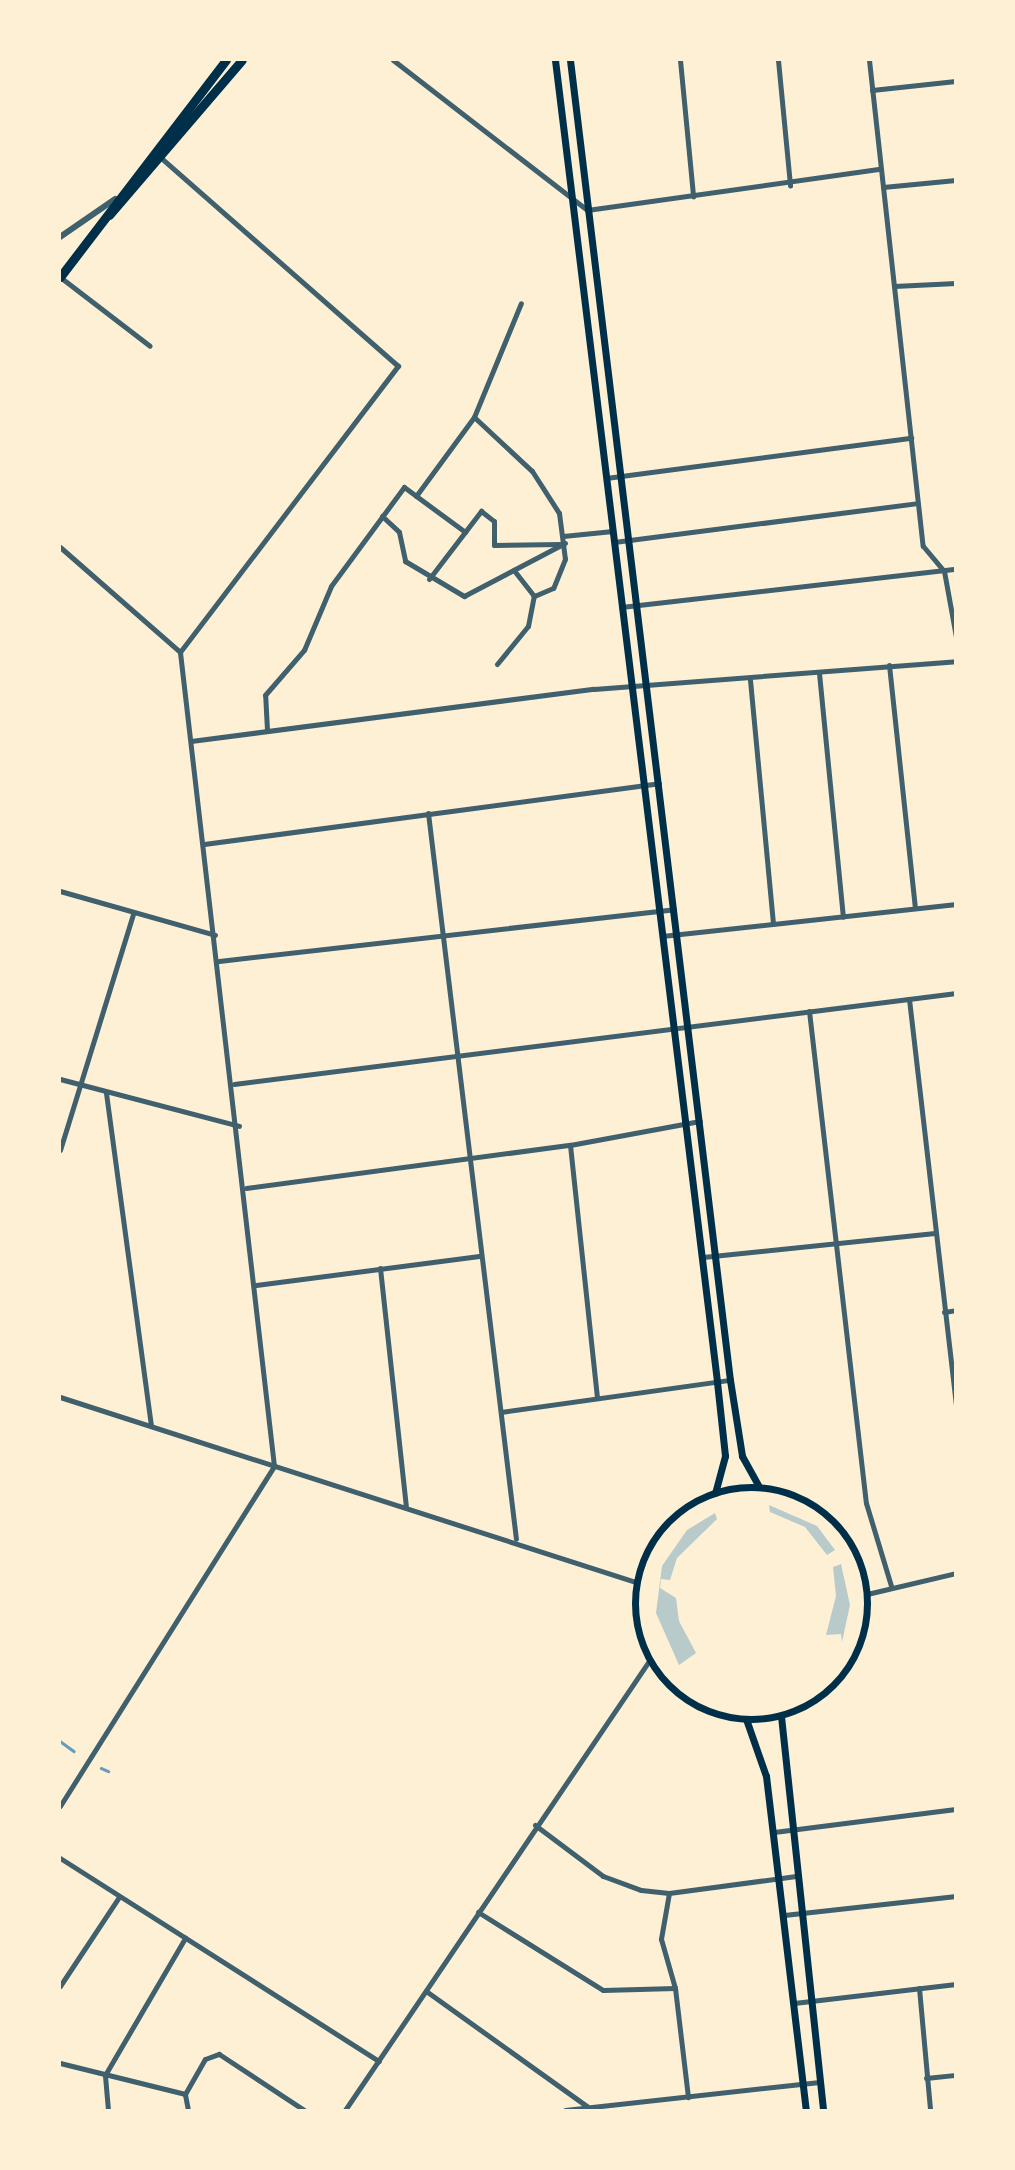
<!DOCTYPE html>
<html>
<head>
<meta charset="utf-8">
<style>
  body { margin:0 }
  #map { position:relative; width:1015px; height:2170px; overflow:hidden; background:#fdf0d5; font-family:Commissioner,sans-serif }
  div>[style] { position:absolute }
  .green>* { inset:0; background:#b9caca }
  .stream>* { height:2.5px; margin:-1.25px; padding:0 1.25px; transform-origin:1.25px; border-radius:1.25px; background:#669bbc }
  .minor>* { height:5px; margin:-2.5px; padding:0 2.5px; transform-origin:2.5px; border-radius:2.5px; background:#3f606c }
  .tertiary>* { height:6px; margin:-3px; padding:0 3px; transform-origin:3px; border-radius:3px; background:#3f606c }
  .secondary>* { height:7px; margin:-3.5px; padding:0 3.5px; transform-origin:3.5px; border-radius:3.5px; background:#003049 }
  .secondary>.ring { margin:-3.5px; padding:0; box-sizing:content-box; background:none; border:7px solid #003049; border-radius:50% }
  .trunk>* { height:9px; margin:-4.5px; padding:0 4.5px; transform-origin:4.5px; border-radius:4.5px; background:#003049 }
  span { translate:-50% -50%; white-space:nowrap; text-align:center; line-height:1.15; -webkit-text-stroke:5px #fdf0d5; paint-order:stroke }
  .frame { position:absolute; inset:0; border:61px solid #fdf0d5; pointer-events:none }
</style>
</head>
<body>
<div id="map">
  <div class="green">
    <i style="clip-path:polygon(769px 1505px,817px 1526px,835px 1550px,827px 1555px,805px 1527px,770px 1512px)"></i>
    <i style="clip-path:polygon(715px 1513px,717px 1519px,677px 1558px,670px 1580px,661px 1579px,660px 1588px,676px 1598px,679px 1621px,696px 1653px,679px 1665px,656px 1613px,662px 1566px,687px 1530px)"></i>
    <i style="clip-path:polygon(841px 1564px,850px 1605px,842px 1642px,841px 1634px,826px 1635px,836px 1596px,833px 1567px)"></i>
  </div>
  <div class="stream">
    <i style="left:60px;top:1741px;width:17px;rotate:36deg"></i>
    <i style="left:101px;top:1768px;width:8px;rotate:23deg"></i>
  </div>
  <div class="minor">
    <i style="left:393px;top:60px;width:245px;rotate:37.7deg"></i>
    <i style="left:587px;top:210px;width:296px;rotate:-8deg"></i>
    <i style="left:680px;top:60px;width:137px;rotate:84.5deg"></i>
    <i style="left:778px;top:60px;width:126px;rotate:84.5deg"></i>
    <i style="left:869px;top:60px;width:489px;rotate:83.7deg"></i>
    <i style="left:923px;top:546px;width:33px;rotate:50deg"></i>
    <i style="left:944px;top:571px;width:67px;rotate:79.7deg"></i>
    <i style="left:872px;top:90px;width:84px;rotate:-6.1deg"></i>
    <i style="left:883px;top:187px;width:73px;rotate:-5.5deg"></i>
    <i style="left:60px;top:277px;width:113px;rotate:37.5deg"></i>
    <i style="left:894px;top:286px;width:62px;rotate:-2.8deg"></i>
    <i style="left:474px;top:417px;width:79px;rotate:43deg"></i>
    <i style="left:532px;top:471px;width:50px;rotate:57.3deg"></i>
    <i style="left:559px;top:513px;width:46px;rotate:82.6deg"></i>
    <i style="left:565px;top:559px;width:31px;rotate:112deg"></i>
    <i style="left:553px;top:588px;width:21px;rotate:157deg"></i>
    <i style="left:534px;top:596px;width:33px;rotate:-128deg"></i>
    <i style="left:606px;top:478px;width:308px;rotate:-7.5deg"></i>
    <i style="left:416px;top:496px;width:98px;rotate:-53.7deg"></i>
    <i style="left:474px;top:417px;width:123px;rotate:-67.6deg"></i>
    <i style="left:382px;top:516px;width:23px;rotate:43deg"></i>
    <i style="left:399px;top:532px;width:30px;rotate:78deg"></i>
    <i style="left:405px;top:561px;width:69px;rotate:30.7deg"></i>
    <i style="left:464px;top:596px;width:114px;rotate:-27.7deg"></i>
    <i style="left:563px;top:536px;width:50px;rotate:-5.7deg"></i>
    <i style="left:614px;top:542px;width:306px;rotate:-7.3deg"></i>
    <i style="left:60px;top:547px;width:159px;rotate:41.2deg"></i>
    <i style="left:429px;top:579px;width:86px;rotate:-52.6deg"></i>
    <i style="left:481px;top:511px;width:16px;rotate:38deg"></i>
    <i style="left:494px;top:521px;width:24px;rotate:90deg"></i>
    <i style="left:494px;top:545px;width:67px;rotate:-0.9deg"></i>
    <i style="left:621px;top:607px;width:337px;rotate:-6.5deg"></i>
    <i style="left:497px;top:664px;width:49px;rotate:-50.8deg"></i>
    <i style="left:528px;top:626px;width:31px;rotate:-79deg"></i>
    <i style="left:889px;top:665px;width:244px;rotate:83.9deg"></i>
    <i style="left:819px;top:673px;width:245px;rotate:84.4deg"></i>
    <i style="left:750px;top:680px;width:245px;rotate:84.6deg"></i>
    <i style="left:267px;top:730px;width:35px;rotate:-93deg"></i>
    <i style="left:265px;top:695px;width:60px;rotate:-49.1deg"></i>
    <i style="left:304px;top:650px;width:69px;rotate:-67.1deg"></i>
    <i style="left:331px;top:586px;width:123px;rotate:-53.6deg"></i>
    <i style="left:404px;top:487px;width:76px;rotate:36.4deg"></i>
    <i style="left:191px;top:741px;width:406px;rotate:-7.4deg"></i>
    <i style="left:594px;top:689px;width:363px;rotate:-4.4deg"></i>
    <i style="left:428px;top:813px;width:731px;rotate:83.09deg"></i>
    <i style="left:204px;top:844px;width:459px;rotate:-7.6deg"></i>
    <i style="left:60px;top:891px;width:161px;rotate:15.8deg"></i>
    <i style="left:662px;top:936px;width:296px;rotate:-6.2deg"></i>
    <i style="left:219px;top:961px;width:458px;rotate:-6.5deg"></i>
    <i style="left:909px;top:999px;width:409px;rotate:83.4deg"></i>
    <i style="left:809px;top:1011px;width:495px;rotate:83.4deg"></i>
    <i style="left:866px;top:1503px;width:87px;rotate:73.2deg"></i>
    <i style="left:60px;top:1079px;width:185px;rotate:14.7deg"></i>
    <i style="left:234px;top:1084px;width:728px;rotate:-7.18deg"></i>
    <i style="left:106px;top:1093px;width:336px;rotate:82.3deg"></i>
    <i style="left:570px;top:1145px;width:254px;rotate:83.9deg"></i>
    <i style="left:60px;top:1150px;width:247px;rotate:-72.8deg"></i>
    <i style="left:246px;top:1188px;width:327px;rotate:-7.6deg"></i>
    <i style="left:570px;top:1145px;width:132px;rotate:-10.5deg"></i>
    <i style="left:703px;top:1257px;width:233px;rotate:-5.9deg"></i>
    <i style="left:380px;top:1268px;width:239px;rotate:83.8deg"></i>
    <i style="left:256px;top:1285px;width:225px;rotate:-7.4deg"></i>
    <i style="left:944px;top:1312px;width:12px;rotate:-9deg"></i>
    <i style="left:60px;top:1397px;width:605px;rotate:17.81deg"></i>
    <i style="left:501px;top:1412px;width:231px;rotate:-8deg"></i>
    <i style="left:867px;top:1594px;width:91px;rotate:-13.3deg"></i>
    <i style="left:60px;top:1806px;width:402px;rotate:-57.8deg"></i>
    <i style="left:274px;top:1466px;width:819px;rotate:-96.59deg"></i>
    <i style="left:180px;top:652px;width:360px;rotate:-52.7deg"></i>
    <i style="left:398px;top:366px;width:320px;rotate:-138.7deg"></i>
    <i style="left:535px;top:1825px;width:85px;rotate:36.9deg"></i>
    <i style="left:603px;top:1876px;width:40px;rotate:20.2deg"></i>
    <i style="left:641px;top:1890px;width:28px;rotate:6deg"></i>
    <i style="left:669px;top:1893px;width:128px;rotate:-7.6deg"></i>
    <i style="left:774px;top:1832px;width:183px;rotate:-7.2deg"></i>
    <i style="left:60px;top:1858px;width:378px;rotate:32.5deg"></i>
    <i style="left:669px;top:1893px;width:47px;rotate:99.9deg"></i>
    <i style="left:661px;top:1939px;width:51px;rotate:74.1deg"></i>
    <i style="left:675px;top:1988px;width:110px;rotate:83.2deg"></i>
    <i style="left:478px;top:1912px;width:147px;rotate:32deg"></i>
    <i style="left:603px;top:1990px;width:72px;rotate:-1.6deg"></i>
    <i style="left:784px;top:1915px;width:173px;rotate:-6.3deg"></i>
    <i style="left:60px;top:1986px;width:107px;rotate:-56.5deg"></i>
    <i style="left:919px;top:1988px;width:122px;rotate:84.8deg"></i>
    <i style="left:426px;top:1991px;width:199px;rotate:35.6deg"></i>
    <i style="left:794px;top:2003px;width:163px;rotate:-6.7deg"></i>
    <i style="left:60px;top:2063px;width:129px;rotate:13.9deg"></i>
    <i style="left:926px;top:2078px;width:30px;rotate:-6deg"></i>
    <i style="left:108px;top:2110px;width:35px;rotate:-95deg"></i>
    <i style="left:105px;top:2075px;width:159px;rotate:-59.7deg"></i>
    <i style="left:188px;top:2110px;width:16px;rotate:-101deg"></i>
    <i style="left:185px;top:2094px;width:40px;rotate:-60.3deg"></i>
    <i style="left:205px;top:2059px;width:15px;rotate:-20deg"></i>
    <i style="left:219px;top:2054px;width:102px;rotate:33.4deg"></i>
    <i style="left:345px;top:2110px;width:542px;rotate:-55.9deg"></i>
    <i style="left:565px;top:2110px;width:256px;rotate:-6.3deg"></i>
  </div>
  <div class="tertiary">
    <i style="left:60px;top:237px;width:67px;rotate:-34.6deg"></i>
  </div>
  <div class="secondary">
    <i style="left:555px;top:60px;width:1332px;rotate:83.01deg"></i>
    <i style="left:717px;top:1382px;width:74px;rotate:83.8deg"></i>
    <i style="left:725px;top:1456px;width:38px;rotate:105deg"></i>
    <i style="left:570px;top:60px;width:1330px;rotate:83.09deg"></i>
    <i style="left:730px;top:1380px;width:77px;rotate:81deg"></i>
    <i style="left:742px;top:1456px;width:35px;rotate:61deg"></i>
    <i class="ring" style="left:635px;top:1487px;width:225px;height:225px"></i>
    <i style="left:781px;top:1716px;width:396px;rotate:83.9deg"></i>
    <i style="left:746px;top:1719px;width:60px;rotate:70.7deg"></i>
    <i style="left:766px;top:1776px;width:336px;rotate:83.2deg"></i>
  </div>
  <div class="trunk">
    <i style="left:109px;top:215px;width:204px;rotate:-49.4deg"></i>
    <i style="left:60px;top:277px;width:273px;rotate:-52.6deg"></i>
  </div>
  <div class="frame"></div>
</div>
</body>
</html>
